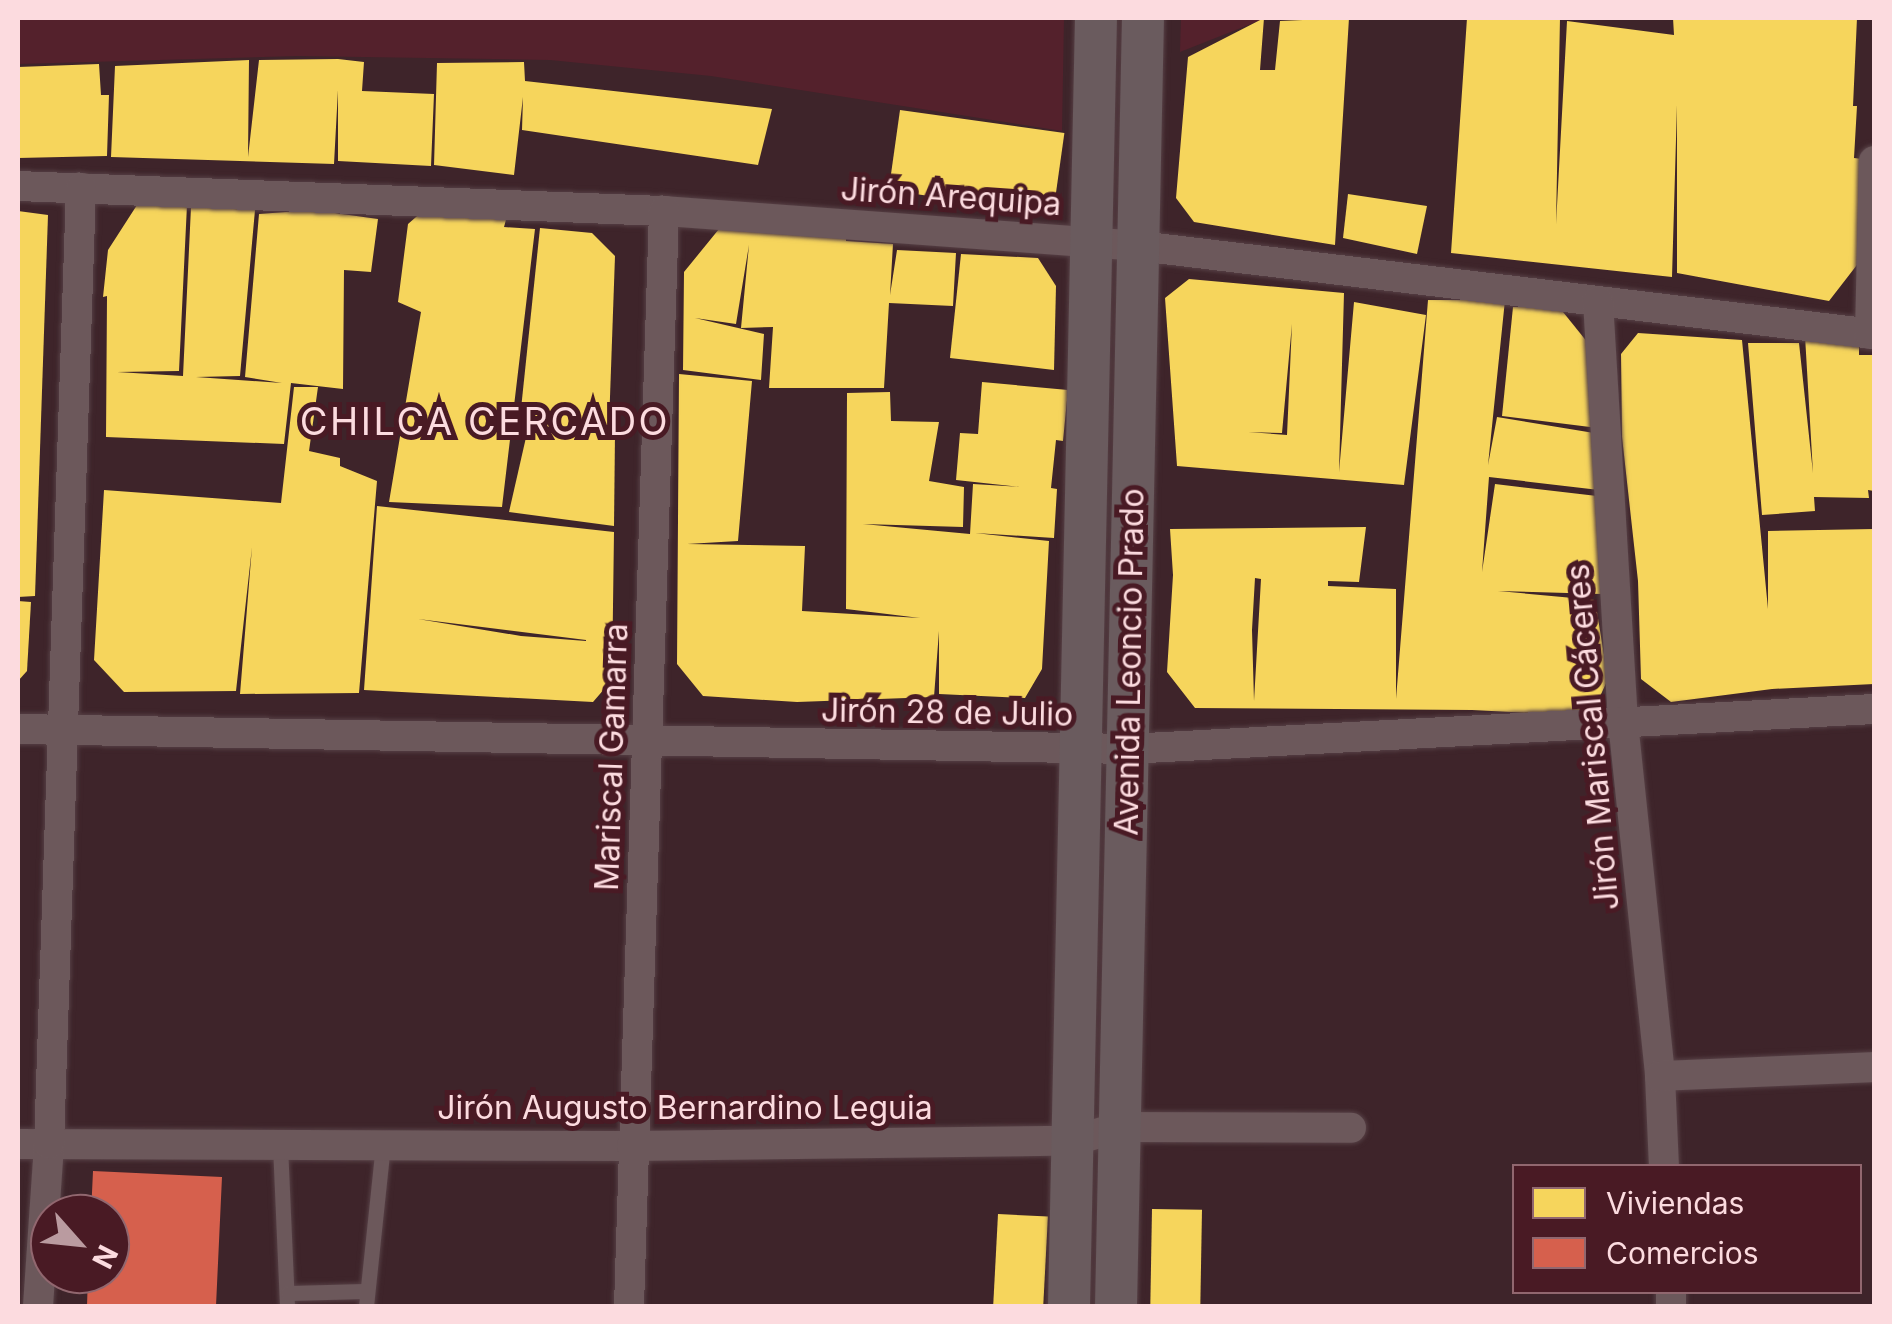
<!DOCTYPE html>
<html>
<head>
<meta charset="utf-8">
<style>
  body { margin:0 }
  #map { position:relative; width:1892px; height:1324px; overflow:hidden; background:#3e242a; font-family:Inter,sans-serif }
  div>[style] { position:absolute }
  .built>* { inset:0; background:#54212c }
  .homes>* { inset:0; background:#f6d55c; transform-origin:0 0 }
  .shops>* { inset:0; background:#d6604d }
  .roads { filter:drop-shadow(0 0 2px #564045) drop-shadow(0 0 2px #564045) }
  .lane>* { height:15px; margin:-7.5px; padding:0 7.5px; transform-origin:7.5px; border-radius:7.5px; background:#6c585b }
  .street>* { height:30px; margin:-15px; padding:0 15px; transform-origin:15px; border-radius:15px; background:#6c585b }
  .secondary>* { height:42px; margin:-21px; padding:0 21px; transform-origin:21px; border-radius:21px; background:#6a5b5e }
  span { translate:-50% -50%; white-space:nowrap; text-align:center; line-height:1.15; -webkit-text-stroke:10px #491a24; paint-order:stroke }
  .street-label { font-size:32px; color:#fcdbdf }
  .quarter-label { font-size:38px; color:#fcdbdf; letter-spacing:2.5px }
  .frame { position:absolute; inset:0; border:20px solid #fcdbdf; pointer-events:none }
  .legend { position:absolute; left:1512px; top:1164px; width:350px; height:130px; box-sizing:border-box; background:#491a24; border:2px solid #91676f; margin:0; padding:12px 18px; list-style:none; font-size:30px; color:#fcdbdf }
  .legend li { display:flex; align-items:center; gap:20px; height:50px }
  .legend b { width:50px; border:2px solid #91676f }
  .north { position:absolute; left:30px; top:1194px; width:100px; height:100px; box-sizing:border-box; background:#491a24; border:2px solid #91676f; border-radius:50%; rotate:117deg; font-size:28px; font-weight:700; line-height:40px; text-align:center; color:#fcdbdf }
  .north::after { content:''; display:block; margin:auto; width:35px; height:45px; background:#ba9ba0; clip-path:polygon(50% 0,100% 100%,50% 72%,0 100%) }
</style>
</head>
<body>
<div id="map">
  <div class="built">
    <i style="clip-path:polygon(18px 18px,1064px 18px,1062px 131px,711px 76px,550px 60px,298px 56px,18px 64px)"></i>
    <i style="clip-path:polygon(1181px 18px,1266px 18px,1180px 52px)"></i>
  </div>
  <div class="homes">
    <i style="clip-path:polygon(1264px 18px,1260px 70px,1275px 70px,1280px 21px,1349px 18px,1335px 245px,1194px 222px,1176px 198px,1188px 57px)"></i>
    <i style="clip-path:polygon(1467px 18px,1560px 18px,1556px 224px,1567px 21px,1674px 35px,1673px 18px,1857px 18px,1853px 106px,1857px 106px,1854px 158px,1862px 159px,1860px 261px,1829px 301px,1677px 273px,1677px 105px,1672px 277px,1451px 253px)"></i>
    <i style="clip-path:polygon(338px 59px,364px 62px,362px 91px,434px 94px,431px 166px,338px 161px,338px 90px,334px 164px,111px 157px,115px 66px,249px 60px,248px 157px,259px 60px)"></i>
    <i style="clip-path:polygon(524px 62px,525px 81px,772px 109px,758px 165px,522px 130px,523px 97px,514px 175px,434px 165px,437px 63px)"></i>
    <i style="clip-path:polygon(99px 64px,101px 95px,109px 95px,107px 156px,18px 158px,18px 67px)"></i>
    <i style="left:900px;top:110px;width:166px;height:81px;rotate:8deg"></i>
    <i style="clip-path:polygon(1348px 194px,1427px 206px,1417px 254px,1343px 238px)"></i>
    <i style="clip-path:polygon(137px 205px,187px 205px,179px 371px,117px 372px,183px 376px,191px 207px,255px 210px,240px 376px,196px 377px,282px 383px,245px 377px,259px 214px,313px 210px,378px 219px,371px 272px,344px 270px,343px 389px,291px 383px,284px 444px,106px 437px,107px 296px,103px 297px,108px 250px)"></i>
    <i style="clip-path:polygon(424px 210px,507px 216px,504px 227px,535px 229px,502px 507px,389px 502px,421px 312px,398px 302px,408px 224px)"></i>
    <i style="clip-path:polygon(18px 211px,48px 215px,35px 596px,18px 597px)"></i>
    <i style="clip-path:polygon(540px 228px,592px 233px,615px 256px,609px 425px,519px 428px)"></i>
    <i style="clip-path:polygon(719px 229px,846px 236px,846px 241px,893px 244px,890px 295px,897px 250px,956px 253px,953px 306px,889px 303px,884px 388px,769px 388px,773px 327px,741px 328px,749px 245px,736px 324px,695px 318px,764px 334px,761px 380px,683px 370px,684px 272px)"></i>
    <i style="clip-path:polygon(961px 254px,1038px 258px,1056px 286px,1054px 370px,950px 358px)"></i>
    <i style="clip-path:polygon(evenodd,1189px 279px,1344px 293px,1339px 472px,1354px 302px,1426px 315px,1404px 485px,1177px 466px,1165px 298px,1189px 279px,1292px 324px,1287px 435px,1248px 432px,1282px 433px,1292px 324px)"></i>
    <i style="clip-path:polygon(evenodd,1428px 300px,1505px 300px,1488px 465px,1497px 417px,1594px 433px,1599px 490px,1489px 477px,1482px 572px,1495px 484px,1597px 496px,1602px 594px,1498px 591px,1595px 600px,1608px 679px,1591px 716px,1472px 710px,1195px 708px,1167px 672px,1173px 575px,1170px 529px,1366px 527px,1359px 582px,1328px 581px,1328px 586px,1396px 589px,1396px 699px,1428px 300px,1255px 578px,1261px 579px,1254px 701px,1252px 630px,1255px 578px)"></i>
    <i style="clip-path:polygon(1513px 307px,1559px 307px,1592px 348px,1598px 428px,1502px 416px)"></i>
    <i style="clip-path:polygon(1638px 333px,1742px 340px,1768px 609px,1768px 531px,1874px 529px,1874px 684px,1772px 689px,1671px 702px,1641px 679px,1638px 581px,1622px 437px,1621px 354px)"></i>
    <i style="clip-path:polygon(1805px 336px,1859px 342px,1859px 355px,1874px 355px,1874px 491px,1868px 490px,1869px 498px,1814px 497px,1815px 511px,1762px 515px,1748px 343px,1799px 343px,1813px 473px)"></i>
    <i style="clip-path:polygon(679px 374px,752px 381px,738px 541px,687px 544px,805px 546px,802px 611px,920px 618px,846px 609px,847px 393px,890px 392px,891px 421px,939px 422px,929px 481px,964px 487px,963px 527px,863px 524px,970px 534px,973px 484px,1020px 487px,956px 480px,960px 433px,978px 434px,982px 382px,1068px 390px,1063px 441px,1056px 440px,1051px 488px,1057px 489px,1054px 538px,975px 533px,1049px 541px,1042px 669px,1025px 698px,939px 694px,939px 631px,934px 697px,797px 702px,703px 696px,677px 664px)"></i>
    <i style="clip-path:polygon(294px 387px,318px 387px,309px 451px,340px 458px,340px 466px,377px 481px,359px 693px,240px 694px,252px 547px,236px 691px,124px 692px,94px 660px,104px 490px,281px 503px)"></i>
    <i style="clip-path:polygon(527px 433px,615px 433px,614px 526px,509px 512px)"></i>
    <i style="clip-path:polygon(evenodd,377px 506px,614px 532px,612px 680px,593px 702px,364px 690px,377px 506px,418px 619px,586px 640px,586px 641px,521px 636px,418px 619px)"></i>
    <i style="clip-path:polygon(18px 601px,31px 602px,27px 671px,18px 681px)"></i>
    <i style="left:1152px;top:1209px;width:50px;height:97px;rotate:1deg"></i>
    <i style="left:998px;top:1214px;width:50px;height:92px;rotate:3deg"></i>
  </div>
  <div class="shops">
    <i style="clip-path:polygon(93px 1171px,222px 1177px,216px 1306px,87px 1306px,88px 1274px,110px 1274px,110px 1214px,91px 1214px)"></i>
  </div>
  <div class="roads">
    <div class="lane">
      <i style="left:280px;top:1145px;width:161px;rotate:87.5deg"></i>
      <i style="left:288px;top:1293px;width:78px;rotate:-1.5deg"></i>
      <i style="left:366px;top:1306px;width:163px;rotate:-84deg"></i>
    </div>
    <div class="street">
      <i style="left:18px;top:186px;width:646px;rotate:2.22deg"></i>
      <i style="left:664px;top:211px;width:476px;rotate:4.2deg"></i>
      <i style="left:1139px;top:246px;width:740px;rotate:6.83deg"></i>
      <i style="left:1598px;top:301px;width:422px;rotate:86.6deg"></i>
      <i style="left:1623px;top:722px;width:356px;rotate:84deg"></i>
      <i style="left:1660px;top:1076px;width:90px;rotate:87.5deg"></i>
      <i style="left:1870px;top:334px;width:173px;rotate:-88.7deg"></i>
      <i style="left:18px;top:729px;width:1110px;rotate:1.03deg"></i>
      <i style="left:1128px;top:749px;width:747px;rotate:-3.07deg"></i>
      <i style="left:1660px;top:1076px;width:214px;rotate:-2.4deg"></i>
      <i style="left:18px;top:1144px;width:614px;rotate:0.19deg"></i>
      <i style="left:632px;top:1146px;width:440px;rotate:-0.7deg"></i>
      <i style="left:1072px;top:1141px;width:50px;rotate:-16.3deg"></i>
      <i style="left:1120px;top:1127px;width:231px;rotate:0.2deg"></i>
      <i style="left:1671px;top:1292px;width:14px;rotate:90deg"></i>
      <i style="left:38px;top:1306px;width:162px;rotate:-86.1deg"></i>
      <i style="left:49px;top:1144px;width:957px;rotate:-88.08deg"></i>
      <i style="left:629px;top:1306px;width:1096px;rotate:-88.17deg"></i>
    </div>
    <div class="secondary">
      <i style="left:1069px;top:1306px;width:1288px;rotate:-88.8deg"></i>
      <i style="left:1116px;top:1306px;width:1288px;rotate:-88.8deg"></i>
    </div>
  </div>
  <div class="street-label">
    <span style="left:951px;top:197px;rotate:4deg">Jirón Arequipa</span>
    <span style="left:1130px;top:662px;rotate:-89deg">Avenida Leoncio Prado</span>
    <span style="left:947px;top:713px;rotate:1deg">Jirón 28 de Julio</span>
    <span style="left:1593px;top:737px;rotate:-95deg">Jirón Mariscal Cáceres</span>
    <span style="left:612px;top:757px;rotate:-88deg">Mariscal Gamarra</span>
    <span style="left:685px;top:1108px">Jirón Augusto Bernardino Leguia</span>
  </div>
  <div class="quarter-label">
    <span style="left:485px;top:422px">CHILCA CERCADO</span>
  </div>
  <div class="frame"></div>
  <ul class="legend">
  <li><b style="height:28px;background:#f6d55c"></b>Viviendas</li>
  <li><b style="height:28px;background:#d6604d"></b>Comercios</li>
  </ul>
  <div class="north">N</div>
</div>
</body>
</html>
